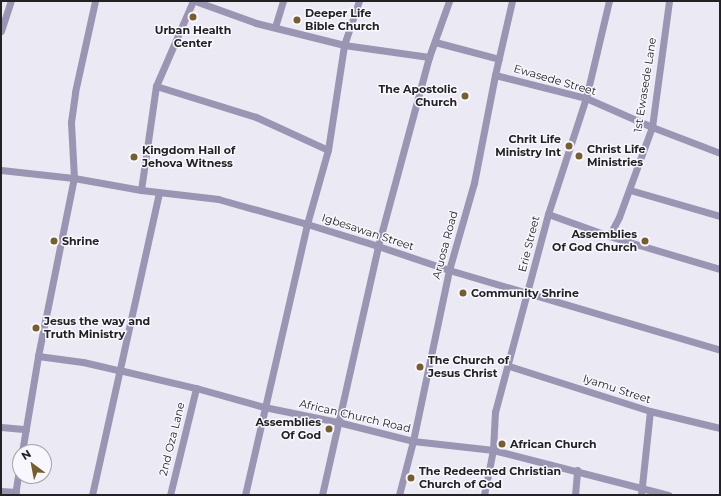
<!DOCTYPE html>
<html>
<head>
<meta charset="utf-8">
<style>
  body { margin:0 }
  #map { position:relative; width:721px; height:496px; overflow:hidden; background:#ebe9f4; font-family:Montserrat,sans-serif }
  div>[style] { position:absolute }
  .minor>* { height:7px; margin:-3.5px; padding:0 3.5px; transform-origin:3.5px; border-radius:3.5px; background:#9995b2 }
  .dots>* { width:11px; height:11px; translate:-50% -50%; box-sizing:border-box; border:2px solid #f8f7fd; border-radius:50% }
  span { translate:-50% -50%; white-space:nowrap; text-align:center; line-height:1.15; -webkit-text-stroke:3px #f8f7fd; paint-order:stroke }
  .poi-label { font-size:11px; color:#222225; font-weight:700 }
  .left { translate:0 -50%; text-align:left }
  .right { translate:-100% -50%; text-align:right }
  .street-label { font-size:11px; color:#222225 }
  .frame { position:absolute; inset:0; border:2px solid #222225; pointer-events:none }
  .north { position:absolute; left:12px; top:444px; width:40px; height:40px; box-sizing:border-box; background:#f8f7fd; border:1px solid #a2a2a7; border-radius:50%; rotate:328deg; font-size:11px; font-weight:700; line-height:16px; text-align:center; color:#222225 }
  .north::after { content:''; display:block; margin:auto; width:14px; height:18px; background:#775e2f; clip-path:polygon(50% 0,100% 100%,50% 72%,0 100%) }
</style>
</head>
<body>
<div id="map">
  <div class="minor">
    <i style="left:195px;top:1px;width:65px;rotate:19.8deg"></i>
    <i style="left:256px;top:23px;width:91px;rotate:14deg"></i>
    <i style="left:344px;top:45px;width:86px;rotate:8deg"></i>
    <i style="left:275px;top:27px;width:27px;rotate:-73deg"></i>
    <i style="left:1px;top:31px;width:32px;rotate:-72deg"></i>
    <i style="left:435px;top:42px;width:66px;rotate:14.9deg"></i>
    <i style="left:495px;top:75px;width:94px;rotate:14.2deg"></i>
    <i style="left:586px;top:98px;width:72px;rotate:23.7deg"></i>
    <i style="left:652px;top:127px;width:73px;rotate:20.9deg"></i>
    <i style="left:156px;top:86px;width:105px;rotate:17.2deg"></i>
    <i style="left:256px;top:117px;width:79px;rotate:24.6deg"></i>
    <i style="left:1px;top:170px;width:73px;rotate:6.3deg"></i>
    <i style="left:74px;top:178px;width:68px;rotate:10.2deg"></i>
    <i style="left:141px;top:190px;width:78px;rotate:6.7deg"></i>
    <i style="left:218px;top:199px;width:92px;rotate:15.7deg"></i>
    <i style="left:307px;top:224px;width:74px;rotate:17.2deg"></i>
    <i style="left:378px;top:246px;width:75px;rotate:18.7deg"></i>
    <i style="left:449px;top:270px;width:283px;rotate:16.4deg"></i>
    <i style="left:141px;top:190px;width:105px;rotate:-81.8deg"></i>
    <i style="left:156px;top:86px;width:93px;rotate:-66.5deg"></i>
    <i style="left:630px;top:190px;width:94px;rotate:16.1deg"></i>
    <i style="left:548px;top:214px;width:65px;rotate:19.8deg"></i>
    <i style="left:609px;top:236px;width:116px;rotate:16.6deg"></i>
    <i style="left:609px;top:236px;width:21px;rotate:-62deg"></i>
    <i style="left:619px;top:217px;width:96px;rotate:-69.9deg"></i>
    <i style="left:652px;top:127px;width:127px;rotate:-82.3deg"></i>
    <i style="left:38px;top:356px;width:45px;rotate:7.6deg"></i>
    <i style="left:83px;top:362px;width:37px;rotate:13deg"></i>
    <i style="left:119px;top:370px;width:79px;rotate:13.2deg"></i>
    <i style="left:196px;top:388px;width:71px;rotate:15.6deg"></i>
    <i style="left:264px;top:407px;width:76px;rotate:11.5deg"></i>
    <i style="left:338px;top:422px;width:77px;rotate:14.2deg"></i>
    <i style="left:413px;top:441px;width:81px;rotate:6.4deg"></i>
    <i style="left:493px;top:450px;width:181px;rotate:14.4deg"></i>
    <i style="left:509px;top:366px;width:148px;rotate:17.7deg"></i>
    <i style="left:650px;top:411px;width:72px;rotate:13.7deg"></i>
    <i style="left:1px;top:427px;width:25px;rotate:5deg"></i>
    <i style="left:22px;top:452px;width:97px;rotate:-80.5deg"></i>
    <i style="left:38px;top:356px;width:182px;rotate:-78.6deg"></i>
    <i style="left:74px;top:178px;width:56px;rotate:-93.1deg"></i>
    <i style="left:71px;top:122px;width:30px;rotate:-82deg"></i>
    <i style="left:75px;top:92px;width:93px;rotate:-77.6deg"></i>
    <i style="left:1px;top:491px;width:15px;rotate:4deg"></i>
    <i style="left:15px;top:495px;width:31px;rotate:-81deg"></i>
    <i style="left:92px;top:495px;width:310px;rotate:-77.5deg"></i>
    <i style="left:170px;top:495px;width:110px;rotate:-76.3deg"></i>
    <i style="left:245px;top:495px;width:278px;rotate:-77.1deg"></i>
    <i style="left:307px;top:224px;width:77px;rotate:-74.2deg"></i>
    <i style="left:328px;top:150px;width:106px;rotate:-81.3deg"></i>
    <i style="left:344px;top:45px;width:46px;rotate:-71.2deg"></i>
    <i style="left:322px;top:495px;width:255px;rotate:-77.3deg"></i>
    <i style="left:378px;top:246px;width:196px;rotate:-74.9deg"></i>
    <i style="left:429px;top:57px;width:59px;rotate:-70.3deg"></i>
    <i style="left:399px;top:495px;width:56px;rotate:-75.5deg"></i>
    <i style="left:413px;top:441px;width:175px;rotate:-78.1deg"></i>
    <i style="left:449px;top:270px;width:91px;rotate:-74deg"></i>
    <i style="left:474px;top:183px;width:110px;rotate:-79deg"></i>
    <i style="left:495px;top:75px;width:76px;rotate:-77.1deg"></i>
    <i style="left:484px;top:495px;width:46px;rotate:-78.7deg"></i>
    <i style="left:493px;top:450px;width:38px;rotate:-87deg"></i>
    <i style="left:495px;top:412px;width:205px;rotate:-75deg"></i>
    <i style="left:548px;top:214px;width:122px;rotate:-71.9deg"></i>
    <i style="left:586px;top:98px;width:100px;rotate:-76.7deg"></i>
    <i style="left:575px;top:495px;width:25px;rotate:-85deg"></i>
    <i style="left:641px;top:495px;width:84px;rotate:-83.9deg"></i>
  </div>
  <div class="dots">
    <i style="left:193px;top:17px;background:#775e2f"></i>
    <i style="left:297px;top:20px;background:#775e2f"></i>
    <i style="left:465px;top:96px;background:#775e2f"></i>
    <i style="left:569px;top:146px;background:#775e2f"></i>
    <i style="left:579px;top:156px;background:#775e2f"></i>
    <i style="left:134px;top:157px;background:#775e2f"></i>
    <i style="left:54px;top:241px;background:#775e2f"></i>
    <i style="left:645px;top:241px;background:#775e2f"></i>
    <i style="left:463px;top:293px;background:#775e2f"></i>
    <i style="left:36px;top:328px;background:#775e2f"></i>
    <i style="left:420px;top:367px;background:#775e2f"></i>
    <i style="left:329px;top:429px;background:#775e2f"></i>
    <i style="left:502px;top:444px;background:#775e2f"></i>
    <i style="left:411px;top:478px;background:#775e2f"></i>
  </div>
  <div class="poi-label">
    <span class="left" style="left:305px;top:20px">Deeper Life<br>Bible Church</span>
    <span style="left:193px;top:37px">Urban Health<br>Center</span>
    <span class="right" style="left:457px;top:96px">The Apostolic<br>Church</span>
    <span class="right" style="left:561px;top:146px">Chrit Life<br>Ministry Int</span>
    <span class="left" style="left:587px;top:156px">Christ Life<br>Ministries</span>
    <span class="left" style="left:142px;top:157px">Kingdom Hall of<br>Jehova Witness</span>
    <span class="right" style="left:637px;top:241px">Assemblies<br>Of God Church</span>
    <span class="left" style="left:62px;top:241px">Shrine</span>
    <span class="left" style="left:471px;top:293px">Community Shrine</span>
    <span class="left" style="left:44px;top:328px">Jesus the way and<br>Truth Ministry</span>
    <span class="left" style="left:428px;top:367px">The Church of<br>Jesus Christ</span>
    <span class="right" style="left:321px;top:429px">Assemblies<br>Of God</span>
    <span class="left" style="left:510px;top:444px">African Church</span>
    <span class="left" style="left:419px;top:478px">The Redeemed Christian<br>Church of God</span>
  </div>
  <div class="street-label">
    <span style="left:555px;top:80px;rotate:16deg">Ewasede Street</span>
    <span style="left:645px;top:85px;rotate:-81deg">1st Ewasede Lane</span>
    <span style="left:368px;top:232px;rotate:18deg">Igbesawan Street</span>
    <span style="left:529px;top:244px;rotate:-76deg">Erie Street</span>
    <span style="left:445px;top:245px;rotate:-75deg">Aruosa Road</span>
    <span style="left:617px;top:389px;rotate:18deg">Iyamu Street</span>
    <span style="left:355px;top:416px;rotate:13deg">African Church Road</span>
    <span style="left:172px;top:439px;rotate:-76deg">2nd Oza Lane</span>
  </div>
  <div class="frame"></div>
  <div class="north">N</div>
</div>
</body>
</html>
